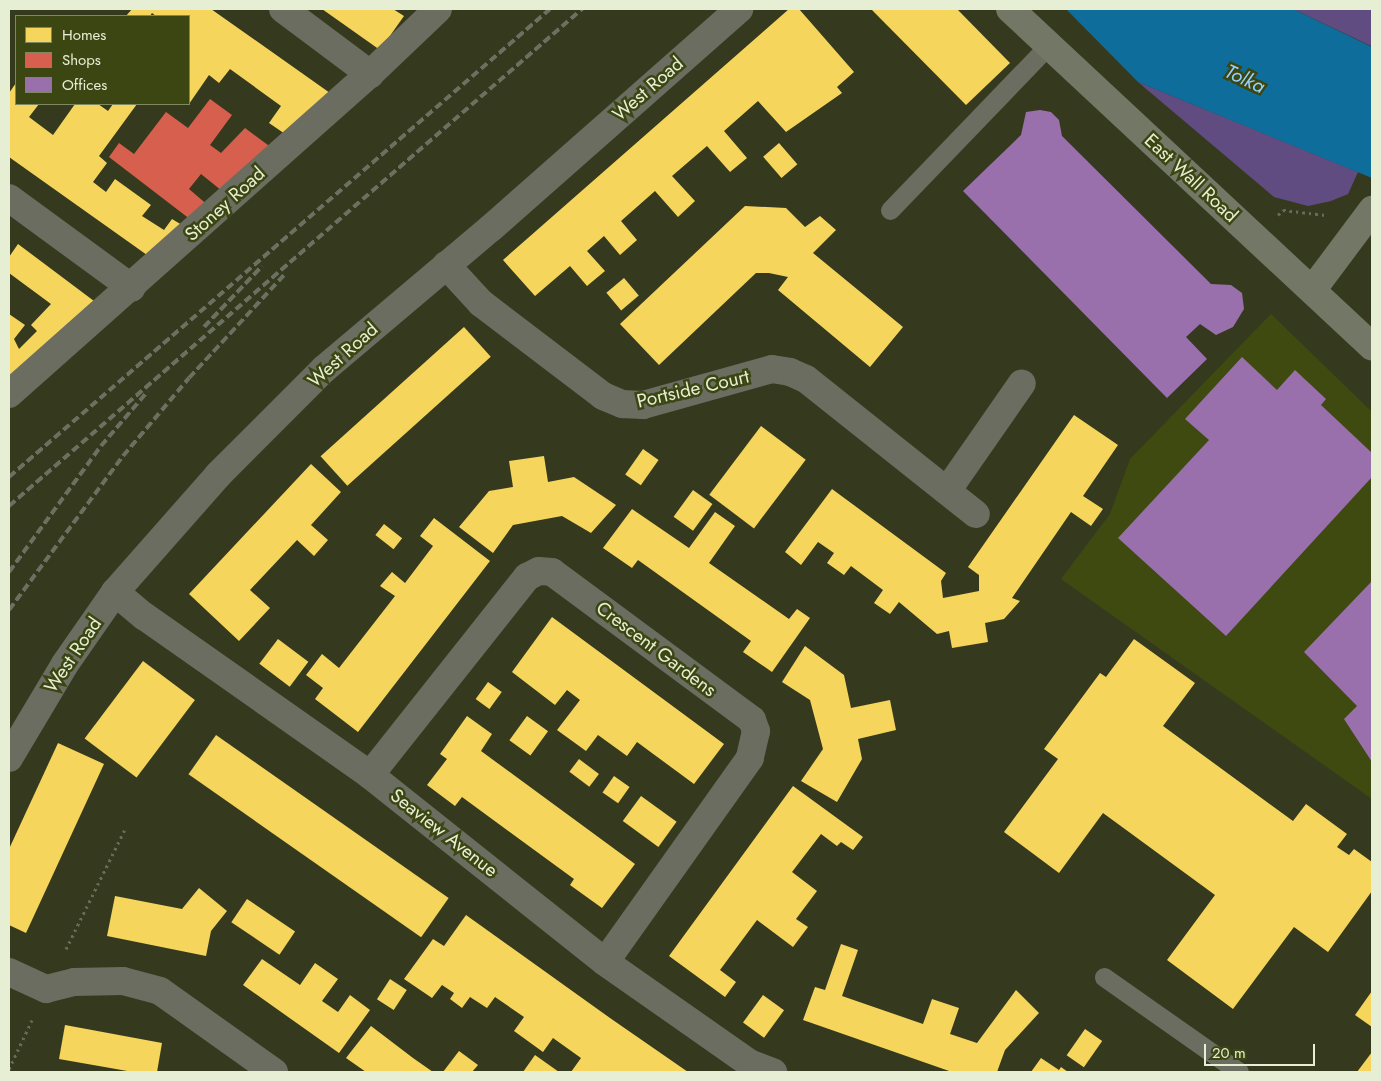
<!DOCTYPE html>
<html>
<head>
<meta charset="utf-8">
<style>
  body { margin:0 }
  #map { position:relative; width:1381px; height:1081px; overflow:hidden; background:#353a1f; font-family:Jost,sans-serif }
  div>[style] { position:absolute }
  .built>* { inset:0; background:#3f4a11 }
  .green>* { inset:0; background:#614c82 }
  .water>* { inset:0; background:#0f6d9c }
  .homes>* { inset:0; background:#f6d55c; transform-origin:0 0 }
  .shops>* { inset:0; background:#d6604d }
  .offices>* { inset:0; background:#9970ab }
  .path>* { height:3px; margin-top:-1.5px; transform-origin:0; background:repeating-linear-gradient(90deg,#686b5c 0 2.5px,transparent 0 6.5px) }
  .lane>* { height:19px; margin:-9.5px; padding:0 9.5px; transform-origin:9.5px; border-radius:9.5px; background:#6a6d5f }
  .street>* { height:28px; margin:-14px; padding:0 14px; transform-origin:14px; border-radius:14px; background:#6a6d5f }
  .secondary>* { height:28px; margin:-14px; padding:0 14px; transform-origin:14px; border-radius:14px; background:#737766 }
  .rail>* { height:4px; margin-top:-2px; transform-origin:0; background:repeating-linear-gradient(90deg,#6c7060 0 8px,transparent 0 12px) }
  span { translate:-50% -50%; white-space:nowrap; text-align:center; line-height:1.15; -webkit-text-stroke:5px #3b4613; paint-order:stroke }
  .street-label { font-size:19px; color:#e6eed3 }
  .water-label { font-size:20px; color:#93d1fe; font-style:italic }
  .frame { position:absolute; inset:0; border:10px solid #e6eed3; pointer-events:none }
  .legend { position:absolute; left:15px; top:15px; width:175px; height:90px; box-sizing:border-box; background:#3b4613; border:1px solid #7f8960; margin:0; padding:6px 9px; list-style:none; font-size:15px; color:#e6eed3 }
  .legend li { display:flex; align-items:center; gap:10px; height:25px }
  .legend b { width:25px; border:1px solid #7f8960 }
  .scale { position:absolute; left:1204px; top:1044px; width:111px; height:22px; box-sizing:border-box; border:2px solid #e6eed3; border-top:0; padding-left:6px; font-size:15px; line-height:18px; white-space:nowrap; color:#e6eed3; -webkit-text-stroke:4px #3b4613; paint-order:stroke }
</style>
</head>
<body>
<div id="map">
  <div class="built">
    <i style="clip-path:polygon(1271px 314px,1372px 412px,1372px 799px,1061px 579px,1110px 514px,1130px 459px)"></i>
  </div>
  <div class="green">
    <i style="clip-path:polygon(1293px 9px,1372px 9px,1372px 46px,1369px 45px)"></i>
    <i style="clip-path:polygon(1138px 82px,1358px 172px,1348px 194px,1331px 201px,1308px 206px,1274px 197px)"></i>
  </div>
  <div class="water">
    <i style="clip-path:polygon(1066px 9px,1293px 9px,1372px 47px,1372px 178px,1138px 82px)"></i>
  </div>
  <div class="homes">
    <i style="clip-path:polygon(132px 9px,211px 9px,330px 93px,288px 136px,269px 123px,281px 106px,230px 69px,219px 83px,209px 75px,189px 104px,189px 16px,156px 16px,152px 13px,150px 16px,126px 16px)"></i>
    <i style="clip-path:polygon(322px 9px,393px 9px,404px 16px,380px 50px)"></i>
    <i style="clip-path:polygon(789px 9px,799px 9px,854px 72px,837px 87px,842px 93px,786px 132px,758px 101px,724px 131px,747px 158px,730px 172px,707px 146px,672px 176px,695px 201px,678px 217px,655px 191px,621px 221px,637px 240px,620px 255px,604px 236px,587px 251px,605px 271px,587px 286px,570px 266px,535px 296px,503px 260px)"></i>
    <i style="clip-path:polygon(871px 9px,957px 9px,1010px 63px,966px 105px)"></i>
    <i style="clip-path:polygon(16px 83px,16px 104px,39px 104px,29px 117px,53px 135px,75px 104px,98px 104px,108px 111px,113px 104px,137px 104px,99px 156px,107px 163px,93px 182px,106px 192px,115px 179px,151px 205px,142px 216px,164px 230px,172px 219px,187px 228px,147px 255px,9px 157px,9px 93px)"></i>
    <i style="left:779px;top:143px;width:28px;height:21px;rotate:49deg"></i>
    <i style="clip-path:polygon(745px 206px,786px 208px,805px 227px,820px 216px,836px 230px,813px 253px,903px 327px,870px 367px,778px 290px,788px 277px,769px 273px,756px 273px,659px 365px,620px 324px)"></i>
    <i style="clip-path:polygon(18px 244px,94px 301px,9px 382px,9px 314px,25px 325px,14px 339px,19px 349px,37px 331px,31px 325px,51px 304px,9px 273px,9px 257px)"></i>
    <i style="left:624px;top:278px;width:23px;height:23px;rotate:50deg"></i>
    <i style="left:464px;top:327px;width:40px;height:193px;rotate:48deg"></i>
    <i style="clip-path:polygon(1074px 415px,1118px 445px,1083px 496px,1103px 509px,1091px 526px,1071px 512px,1012px 598px,1020px 601px,1004px 619px,985px 623px,988px 642px,952px 648px,949px 631px,937px 634px,899px 602px,890px 614px,874px 603px,883px 590px,851px 566px,844px 575px,827px 563px,834px 553px,818px 542px,801px 565px,785px 552px,832px 489px,946px 573px,941px 581px,943px 598px,979px 591px,979px 575px,968px 567px)"></i>
    <i style="left:761px;top:426px;width:56px;height:86px;rotate:37deg"></i>
    <i style="left:643px;top:449px;width:19px;height:31px;rotate:35deg"></i>
    <i style="clip-path:polygon(544px 456px,548px 482px,574px 477px,616px 505px,591px 533px,562px 516px,513px 525px,493px 553px,459px 527px,489px 491px,513px 487px,509px 461px)"></i>
    <i style="clip-path:polygon(311px 464px,341px 492px,311px 525px,328px 540px,314px 556px,297px 540px,250px 590px,270px 608px,239px 641px,189px 594px)"></i>
    <i style="left:693px;top:490px;width:24px;height:33px;rotate:36deg"></i>
    <i style="clip-path:polygon(632px 509px,689px 548px,715px 512px,735px 526px,709px 563px,789px 619px,797px 609px,810px 618px,772px 672px,743px 652px,751px 641px,638px 560px,632px 568px,603px 548px)"></i>
    <i style="clip-path:polygon(434px 518px,490px 561px,358px 732px,315px 699px,323px 688px,306px 675px,322px 654px,339px 668px,395px 596px,380px 586px,392px 572px,405px 583px,433px 546px,420px 536px)"></i>
    <i style="left:384px;top:524px;width:23px;height:14px;rotate:38deg"></i>
    <i style="clip-path:polygon(552px 617px,724px 744px,694px 784px,637px 742px,627px 756px,598px 735px,586px 751px,557px 730px,580px 700px,567px 690px,555px 705px,512px 672px)"></i>
    <i style="left:278px;top:639px;width:38px;height:31px;rotate:37deg"></i>
    <i style="clip-path:polygon(1134px 639px,1195px 683px,1163px 726px,1293px 821px,1306px 804px,1347px 834px,1337px 847px,1349px 855px,1354px 849px,1372px 862px,1372px 891px,1328px 952px,1294px 927px,1233px 1009px,1167px 960px,1215px 895px,1103px 813px,1059px 873px,1004px 832px,1058px 759px,1044px 749px,1100px 673px,1106px 677px)"></i>
    <i style="clip-path:polygon(805px 646px,844px 675px,851px 708px,890px 700px,896px 730px,858px 739px,862px 759px,837px 802px,801px 781px,823px 749px,810px 700px,782px 682px)"></i>
    <i style="left:143px;top:661px;width:65px;height:97px;rotate:37deg"></i>
    <i style="left:488px;top:682px;width:17px;height:21px;rotate:36deg"></i>
    <i style="clip-path:polygon(467px 716px,492px 734px,481px 751px,635px 864px,602px 908px,570px 885px,574px 879px,462px 797px,455px 806px,427px 785px,447px 759px,440px 754px)"></i>
    <i style="left:527px;top:716px;width:26px;height:30px;rotate:36deg"></i>
    <i style="left:216px;top:735px;width:284px;height:48px;rotate:35deg"></i>
    <i style="clip-path:polygon(58px 743px,104px 764px,26px 933px,9px 925px,9px 849px)"></i>
    <i style="left:579px;top:759px;width:25px;height:16px;rotate:37deg"></i>
    <i style="left:614px;top:776px;width:19px;height:20px;rotate:35deg"></i>
    <i style="clip-path:polygon(793px 786px,863px 837px,853px 850px,841px 842px,837px 846px,821px 834px,792px 872px,817px 891px,796px 919px,808px 927px,793px 947px,757px 920px,720px 970px,736px 982px,725px 997px,669px 956px)"></i>
    <i style="left:641px;top:796px;width:44px;height:31px;rotate:36deg"></i>
    <i style="clip-path:polygon(199px 888px,227px 911px,211px 931px,206px 956px,107px 936px,115px 896px,182px 909px)"></i>
    <i style="left:247px;top:899px;width:58px;height:28px;rotate:34deg"></i>
    <i style="clip-path:polygon(466px 915px,610px 1018px,688px 1072px,571px 1072px,581px 1058px,553px 1038px,543px 1052px,514px 1031px,524px 1017px,495px 997px,487px 1008px,470px 997px,462px 1008px,450px 999px,454px 993px,442px 985px,432px 998px,404px 979px,433px 939px,444px 946px)"></i>
    <i style="clip-path:polygon(841px 944px,858px 950px,842px 996px,923px 1024px,932px 999px,959px 1008px,950px 1034px,977px 1043px,1016px 990px,1039px 1013px,1005px 1050px,997px 1072px,952px 1072px,803px 1020px,815px 987px,825px 990px)"></i>
    <i style="clip-path:polygon(262px 959px,300px 985px,315px 963px,338px 979px,322px 1001px,338px 1012px,350px 995px,370px 1010px,339px 1053px,243px 985px)"></i>
    <i style="left:390px;top:979px;width:20px;height:24px;rotate:33deg"></i>
    <i style="clip-path:polygon(1372px 991px,1372px 1027px,1355px 1015px)"></i>
    <i style="left:763px;top:995px;width:26px;height:34px;rotate:36deg"></i>
    <i style="clip-path:polygon(65px 1025px,162px 1043px,157px 1072px,133px 1072px,59px 1059px)"></i>
    <i style="clip-path:polygon(371px 1026px,413px 1058px,433px 1072px,366px 1072px,346px 1058px)"></i>
    <i style="left:1085px;top:1029px;width:21px;height:32px;rotate:35deg"></i>
    <i style="clip-path:polygon(459px 1051px,478px 1065px,472px 1072px,443px 1072px)"></i>
    <i style="clip-path:polygon(1372px 1052px,1372px 1072px,1357px 1072px)"></i>
    <i style="clip-path:polygon(535px 1055px,559px 1072px,523px 1072px)"></i>
    <i style="clip-path:polygon(1041px 1058px,1059px 1070px,1061px 1067px,1068px 1072px,1031px 1072px)"></i>
  </div>
  <div class="shops">
    <i style="clip-path:polygon(210px 99px,232px 115px,210px 145px,221px 153px,245px 128px,272px 148px,227px 195px,201px 174px,189px 189px,210px 207px,195px 223px,109px 157px,119px 143px,134px 154px,166px 112px,188px 128px)"></i>
  </div>
  <div class="offices">
    <i style="clip-path:polygon(1040px 110px,1051px 112px,1059px 120px,1062px 136px,1211px 284px,1231px 285px,1242px 293px,1244px 309px,1233px 327px,1216px 335px,1200px 324px,1186px 337px,1207px 359px,1167px 398px,963px 191px,1021px 135px,1026px 112px)"></i>
    <i style="clip-path:polygon(1242px 357px,1277px 390px,1295px 370px,1326px 399px,1321px 405px,1372px 453px,1372px 477px,1226px 636px,1118px 538px,1209px 440px,1185px 419px)"></i>
    <i style="clip-path:polygon(1372px 581px,1372px 762px,1344px 719px,1357px 706px,1304px 652px)"></i>
  </div>
  <div class="path">
    <i style="left:1278px;top:215px;width:7px;rotate:-45deg"></i>
    <i style="left:1283px;top:210px;width:43px;rotate:6.6deg"></i>
    <i style="left:66px;top:949px;width:136px;rotate:-63.8deg"></i>
    <i style="left:9px;top:1069px;width:54px;rotate:-64.9deg"></i>
  </div>
  <div class="lane">
    <i style="left:890px;top:210px;width:228px;rotate:-46.1deg"></i>
    <i style="left:1104px;top:977px;width:165px;rotate:35.1deg"></i>
  </div>
  <div class="street">
    <i style="left:283px;top:9px;width:109px;rotate:36.8deg"></i>
    <i style="left:9px;top:198px;width:152px;rotate:36.2deg"></i>
    <i style="left:446px;top:265px;width:52px;rotate:47.4deg"></i>
    <i style="left:481px;top:303px;width:153px;rotate:37.3deg"></i>
    <i style="left:603px;top:396px;width:21px;rotate:23deg"></i>
    <i style="left:622px;top:404px;width:21px;rotate:3deg"></i>
    <i style="left:643px;top:405px;width:134px;rotate:-15.6deg"></i>
    <i style="left:772px;top:369px;width:18px;rotate:9deg"></i>
    <i style="left:790px;top:372px;width:17px;rotate:24deg"></i>
    <i style="left:806px;top:379px;width:217px;rotate:38.5deg"></i>
    <i style="left:9px;top:394px;width:482px;rotate:-41.6deg"></i>
    <i style="left:370px;top:74px;width:94px;rotate:-43.7deg"></i>
    <i style="left:947px;top:491px;width:131px;rotate:-55.2deg"></i>
    <i style="left:115px;top:592px;width:38px;rotate:40deg"></i>
    <i style="left:144px;top:616px;width:276px;rotate:35.1deg"></i>
    <i style="left:370px;top:775px;width:300px;rotate:38.5deg"></i>
    <i style="left:605px;top:962px;width:176px;rotate:35deg"></i>
    <i style="left:749px;top:1063px;width:26px;rotate:21deg"></i>
    <i style="left:9px;top:758px;width:109px;rotate:-59.2deg"></i>
    <i style="left:65px;top:664px;width:88px;rotate:-55.2deg"></i>
    <i style="left:115px;top:592px;width:156px;rotate:-48.6deg"></i>
    <i style="left:218px;top:475px;width:150px;rotate:-45deg"></i>
    <i style="left:324px;top:369px;width:219px;rotate:-40.2deg"></i>
    <i style="left:491px;top:228px;width:331px;rotate:-41.4deg"></i>
    <i style="left:370px;top:775px;width:253px;rotate:-51.6deg"></i>
    <i style="left:527px;top:577px;width:13px;rotate:-27deg"></i>
    <i style="left:539px;top:571px;width:13px;rotate:4deg"></i>
    <i style="left:552px;top:572px;width:249px;rotate:36.5deg"></i>
    <i style="left:752px;top:720px;width:12px;rotate:70deg"></i>
    <i style="left:756px;top:731px;width:28px;rotate:103deg"></i>
    <i style="left:750px;top:758px;width:250px;rotate:125.4deg"></i>
    <i style="left:9px;top:972px;width:41px;rotate:24.7deg"></i>
    <i style="left:46px;top:989px;width:29px;rotate:-14deg"></i>
    <i style="left:74px;top:982px;width:49px;rotate:-1.2deg"></i>
    <i style="left:123px;top:981px;width:38px;rotate:15deg"></i>
    <i style="left:160px;top:991px;width:140px;rotate:35.4deg"></i>
  </div>
  <div class="secondary">
    <i style="left:1010px;top:9px;width:495px;rotate:43deg"></i>
    <i style="left:1313px;top:289px;width:99px;rotate:-53.2deg"></i>
  </div>
  <div class="rail">
    <i style="left:204px;top:327px;width:84px;rotate:-46.4deg"></i>
    <i style="left:9px;top:477px;width:715px;rotate:-40.86deg"></i>
    <i style="left:9px;top:506px;width:759px;rotate:-40.94deg"></i>
    <i style="left:9px;top:572px;width:156px;rotate:-53.9deg"></i>
    <i style="left:101px;top:446px;width:72px;rotate:-49.5deg"></i>
    <i style="left:9px;top:610px;width:192px;rotate:-53.5deg"></i>
    <i style="left:123px;top:456px;width:102px;rotate:-49.8deg"></i>
    <i style="left:189px;top:378px;width:142px;rotate:-47.3deg"></i>
  </div>
  <div class="street-label">
    <span style="left:648px;top:89px;rotate:-41deg">West Road</span>
    <span style="left:1191px;top:178px;rotate:43deg">East Wall Road</span>
    <span style="left:225px;top:204px;rotate:-42deg">Stoney Road</span>
    <span style="left:343px;top:355px;rotate:-42deg">West Road</span>
    <span style="left:693px;top:389px;rotate:-13deg">Portside Court</span>
    <span style="left:656px;top:649px;rotate:37deg">Crescent Gardens</span>
    <span style="left:73px;top:655px;rotate:-56deg">West Road</span>
    <span style="left:444px;top:833px;rotate:38deg">Seaview Avenue</span>
  </div>
  <div class="water-label">
    <span style="left:1245px;top:79px;rotate:25deg">Tolka</span>
  </div>
  <div class="frame"></div>
  <ul class="legend">
  <li><b style="height:14px;background:#f6d55c"></b>Homes</li>
  <li><b style="height:14px;background:#d6604d"></b>Shops</li>
  <li><b style="height:14px;background:#9970ab"></b>Offices</li>
  </ul>
  <div class="scale">20 m</div>
</div>
</body>
</html>
